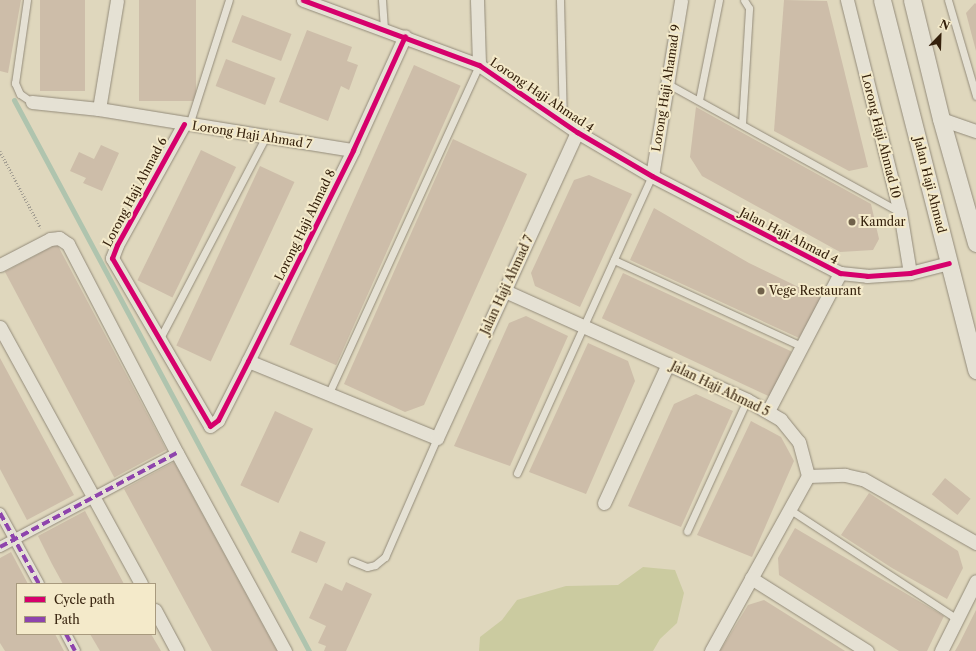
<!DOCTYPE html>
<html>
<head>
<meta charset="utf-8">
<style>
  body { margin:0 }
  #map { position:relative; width:976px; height:651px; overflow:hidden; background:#dfd7bd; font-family:"Libre Caslon Text",serif }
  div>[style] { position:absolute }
  .green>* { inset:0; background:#cbcba0 }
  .stream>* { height:5px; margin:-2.5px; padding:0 2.5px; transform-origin:2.5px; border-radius:2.5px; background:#afc4ae }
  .building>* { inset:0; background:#cdbda9; transform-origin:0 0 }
  .path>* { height:2.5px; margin-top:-1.25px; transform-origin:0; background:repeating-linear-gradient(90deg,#a49f93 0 1px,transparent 0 3px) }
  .roads { filter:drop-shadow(0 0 1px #938b7a) drop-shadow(0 0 1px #938b7a) }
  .service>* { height:7px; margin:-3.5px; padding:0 3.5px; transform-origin:3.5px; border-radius:3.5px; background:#e5e1d4 }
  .pedestrian>* { height:10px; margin:-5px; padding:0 5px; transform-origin:5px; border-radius:5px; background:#e5e1d4 }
  .minor>* { height:13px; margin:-6.5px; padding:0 6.5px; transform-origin:6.5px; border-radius:6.5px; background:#e5e1d4 }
  .tertiary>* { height:17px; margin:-8.5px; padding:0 8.5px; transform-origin:8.5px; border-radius:8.5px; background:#e5e1d4 }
  .quiet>* { height:4px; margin-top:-2px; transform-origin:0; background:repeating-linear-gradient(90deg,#8e44ad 0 8px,transparent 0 12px) }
  .cycleway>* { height:5px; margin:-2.5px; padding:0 2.5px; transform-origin:2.5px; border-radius:2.5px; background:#d6006c }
  .dots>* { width:11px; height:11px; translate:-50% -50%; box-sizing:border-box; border:2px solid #f4eaca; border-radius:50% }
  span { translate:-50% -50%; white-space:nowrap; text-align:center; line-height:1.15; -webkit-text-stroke:4px #f4eaca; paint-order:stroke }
  .street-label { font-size:12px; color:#35210c }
  .poi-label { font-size:12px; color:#35210c }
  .left { translate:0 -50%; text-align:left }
  .legend { position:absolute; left:16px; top:583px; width:140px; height:52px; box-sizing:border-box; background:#f4eaca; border:1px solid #a89a7e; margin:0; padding:5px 7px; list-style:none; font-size:12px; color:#35210c }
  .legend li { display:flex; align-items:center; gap:8px; height:20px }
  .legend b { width:20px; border:1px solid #a89a7e }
  .north { position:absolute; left:920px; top:16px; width:40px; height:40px; -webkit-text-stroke:3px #f4eaca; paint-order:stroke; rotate:23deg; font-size:11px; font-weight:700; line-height:16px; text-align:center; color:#35210c }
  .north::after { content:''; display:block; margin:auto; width:14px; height:18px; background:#35210c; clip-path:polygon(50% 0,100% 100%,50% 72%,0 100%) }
</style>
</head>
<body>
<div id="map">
  <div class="green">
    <i style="clip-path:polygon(643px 567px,675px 570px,684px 593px,677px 623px,660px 639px,653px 651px,479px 651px,480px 637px,502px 620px,517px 600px,566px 586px,618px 585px)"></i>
  </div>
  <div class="stream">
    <i style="left:14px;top:100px;width:625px;rotate:61.84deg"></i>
  </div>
  <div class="building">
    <i style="clip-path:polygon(0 0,21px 0,8px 73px,0 71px)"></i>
    <i style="left:40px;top:0;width:45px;height:91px"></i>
    <i style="left:139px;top:0;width:57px;height:101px"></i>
    <i style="clip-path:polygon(784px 0,827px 1px,868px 167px,849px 171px,774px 131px)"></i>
    <i style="clip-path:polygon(975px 3px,976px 4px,976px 51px,966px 13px)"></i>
    <i style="left:242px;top:15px;width:53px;height:29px;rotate:21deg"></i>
    <i style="clip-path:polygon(307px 30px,352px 47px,347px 61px,358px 65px,349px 90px,341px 86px,328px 121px,279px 102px)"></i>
    <i style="left:226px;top:59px;width:53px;height:29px;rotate:21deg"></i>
    <i style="left:414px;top:65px;width:51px;height:306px;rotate:24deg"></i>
    <i style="clip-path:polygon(696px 107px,871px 204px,879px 239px,873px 250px,840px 252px,702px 176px,690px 157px)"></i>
    <i style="clip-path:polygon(453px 139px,527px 174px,424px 405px,405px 412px,344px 384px)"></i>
    <i style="clip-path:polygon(101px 145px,119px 153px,102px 191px,83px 183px,86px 178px,70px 171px,79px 152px,94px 159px)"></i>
    <i style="left:201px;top:150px;width:39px;height:145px;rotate:26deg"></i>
    <i style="left:260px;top:166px;width:38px;height:198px;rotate:25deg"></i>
    <i style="clip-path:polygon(589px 175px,632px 194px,580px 307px,535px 286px,531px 273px,574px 180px)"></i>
    <i style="clip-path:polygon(654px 208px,749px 263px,821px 298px,799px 338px,630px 260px)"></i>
    <i style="left:57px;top:244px;width:233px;height:59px;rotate:62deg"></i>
    <i style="left:623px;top:273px;width:186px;height:50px;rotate:25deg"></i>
    <i style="clip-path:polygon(526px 316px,568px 336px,510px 466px,454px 446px,509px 323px)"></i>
    <i style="clip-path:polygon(588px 343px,628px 361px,635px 381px,586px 494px,529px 472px)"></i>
    <i style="clip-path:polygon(0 358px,74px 495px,27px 520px,0 469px)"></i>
    <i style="clip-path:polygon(696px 394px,733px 411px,681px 527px,628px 506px,674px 404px)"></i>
    <i style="left:275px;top:411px;width:42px;height:82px;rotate:25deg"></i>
    <i style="clip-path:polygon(751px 421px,781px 437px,794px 461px,752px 557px,697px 535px)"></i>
    <i style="clip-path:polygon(174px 462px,277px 651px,212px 651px,124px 489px)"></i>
    <i style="left:945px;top:478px;width:33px;height:21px;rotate:39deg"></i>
    <i style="clip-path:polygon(869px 493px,958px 551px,963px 568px,947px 599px,892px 568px,841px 535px)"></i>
    <i style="clip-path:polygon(85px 511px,100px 539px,124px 584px,63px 584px,52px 564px,38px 536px)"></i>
    <i style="clip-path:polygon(795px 528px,944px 616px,927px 651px,899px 651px,779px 575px,778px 558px)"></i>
    <i style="left:300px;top:531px;width:28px;height:23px;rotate:23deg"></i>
    <i style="clip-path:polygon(11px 552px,28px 584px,17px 584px,17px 634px,55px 634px,64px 651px,5px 651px,0 643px,0 558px)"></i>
    <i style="clip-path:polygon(346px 582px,372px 594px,346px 651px,324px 651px,326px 646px,318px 643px,326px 626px,309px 618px,325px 583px,342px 591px)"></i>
    <i style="clip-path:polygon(764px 600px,831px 642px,845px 651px,720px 651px,748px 605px)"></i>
    <i style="clip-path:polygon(976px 610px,976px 651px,955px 651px,959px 644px)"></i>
    <i style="clip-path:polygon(90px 634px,151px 634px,161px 651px,100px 651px)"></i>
  </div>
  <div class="path">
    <i style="left:0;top:151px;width:87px;rotate:62deg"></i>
  </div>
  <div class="roads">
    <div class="service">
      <i style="left:27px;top:0;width:84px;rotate:98.2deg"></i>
      <i style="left:15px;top:83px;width:12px;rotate:66deg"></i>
      <i style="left:20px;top:94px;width:14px;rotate:34deg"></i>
      <i style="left:382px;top:0;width:28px;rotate:86deg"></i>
      <i style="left:560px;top:0;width:121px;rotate:88.6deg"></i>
      <i style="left:948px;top:0;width:100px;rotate:73.7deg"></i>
      <i style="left:668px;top:84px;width:265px;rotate:28.9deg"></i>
      <i style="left:699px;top:100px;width:102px;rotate:-78.7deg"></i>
      <i style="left:742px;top:124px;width:116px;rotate:-86.5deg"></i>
      <i style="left:749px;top:8px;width:9px;rotate:-122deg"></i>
      <i style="left:189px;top:125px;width:131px;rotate:-72.3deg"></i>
      <i style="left:614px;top:260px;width:206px;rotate:24.7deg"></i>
      <i style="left:159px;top:340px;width:228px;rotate:-62.3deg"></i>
      <i style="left:328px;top:395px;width:363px;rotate:-65.4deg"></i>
      <i style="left:517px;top:473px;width:326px;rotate:-65.6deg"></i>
      <i style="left:789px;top:509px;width:201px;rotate:33.2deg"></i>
      <i style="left:687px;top:531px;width:144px;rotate:-65.4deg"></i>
      <i style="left:352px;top:561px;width:16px;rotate:22deg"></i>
      <i style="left:367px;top:567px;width:8px;rotate:-14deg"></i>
      <i style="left:375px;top:565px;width:13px;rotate:-39deg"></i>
      <i style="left:385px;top:557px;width:130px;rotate:-66.4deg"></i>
    </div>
    <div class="pedestrian">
      <i style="left:0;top:513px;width:81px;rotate:61.2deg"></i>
      <i style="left:0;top:547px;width:200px;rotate:-28deg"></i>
      <i style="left:66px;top:634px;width:19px;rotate:62deg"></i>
    </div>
    <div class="minor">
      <i style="left:303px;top:0;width:188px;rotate:20.3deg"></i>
      <i style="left:479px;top:65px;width:119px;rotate:34.4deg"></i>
      <i style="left:577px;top:132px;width:87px;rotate:30.4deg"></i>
      <i style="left:652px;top:176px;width:212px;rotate:27.3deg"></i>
      <i style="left:840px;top:273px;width:27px;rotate:6deg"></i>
      <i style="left:867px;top:276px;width:43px;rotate:-4deg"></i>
      <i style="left:910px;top:273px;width:40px;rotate:-14.4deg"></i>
      <i style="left:477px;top:0;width:65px;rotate:88.2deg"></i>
      <i style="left:847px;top:0;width:219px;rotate:76deg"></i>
      <i style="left:900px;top:212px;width:62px;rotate:80.7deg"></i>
      <i style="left:32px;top:102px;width:67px;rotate:6deg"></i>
      <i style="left:99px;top:109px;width:257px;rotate:9.2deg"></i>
      <i style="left:99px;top:109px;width:110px;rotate:-80.6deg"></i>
      <i style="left:941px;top:119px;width:37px;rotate:19deg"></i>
      <i style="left:184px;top:124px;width:138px;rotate:119deg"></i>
      <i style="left:117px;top:245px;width:14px;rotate:111deg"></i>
      <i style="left:112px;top:258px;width:194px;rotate:59.7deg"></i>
      <i style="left:210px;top:426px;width:10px;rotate:-37deg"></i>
      <i style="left:218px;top:420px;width:66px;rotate:-63deg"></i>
      <i style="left:248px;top:361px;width:236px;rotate:-63.5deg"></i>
      <i style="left:353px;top:150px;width:125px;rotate:-65.5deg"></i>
      <i style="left:652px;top:176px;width:178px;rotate:-80.6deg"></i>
      <i style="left:0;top:265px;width:56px;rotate:-27.5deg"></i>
      <i style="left:50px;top:239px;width:9px;rotate:-6deg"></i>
      <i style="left:59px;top:238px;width:11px;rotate:34deg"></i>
      <i style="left:68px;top:244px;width:236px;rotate:62.5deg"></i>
      <i style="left:177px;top:453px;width:226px;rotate:61.4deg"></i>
      <i style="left:505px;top:291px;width:265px;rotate:24.2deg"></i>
      <i style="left:747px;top:400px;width:39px;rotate:30deg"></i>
      <i style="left:781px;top:420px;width:28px;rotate:51deg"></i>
      <i style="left:799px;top:442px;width:35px;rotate:75deg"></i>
      <i style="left:808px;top:476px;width:200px;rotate:119deg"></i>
      <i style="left:0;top:327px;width:293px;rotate:61.2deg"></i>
      <i style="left:248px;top:361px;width:204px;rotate:22.2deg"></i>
      <i style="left:437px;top:438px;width:337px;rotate:-65.4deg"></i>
      <i style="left:768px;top:411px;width:156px;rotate:-62.4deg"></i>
      <i style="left:808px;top:476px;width:37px;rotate:-2deg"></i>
      <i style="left:845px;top:475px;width:18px;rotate:13deg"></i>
      <i style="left:863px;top:479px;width:130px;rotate:29.5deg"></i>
      <i style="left:604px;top:503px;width:153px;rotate:-65.3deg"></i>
      <i style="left:751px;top:578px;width:137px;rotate:32.2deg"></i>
      <i style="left:155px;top:610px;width:47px;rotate:61.8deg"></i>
      <i style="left:941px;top:651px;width:78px;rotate:-63.4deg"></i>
    </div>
    <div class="tertiary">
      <i style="left:882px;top:0;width:382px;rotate:75.7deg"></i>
      <i style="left:912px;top:0;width:122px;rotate:76.3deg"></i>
      <i style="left:941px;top:119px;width:129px;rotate:74.2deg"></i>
    </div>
  </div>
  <div class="quiet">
    <i style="left:0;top:513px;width:81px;rotate:61.2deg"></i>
    <i style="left:0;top:547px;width:200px;rotate:-28deg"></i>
    <i style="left:66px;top:634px;width:19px;rotate:62deg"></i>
  </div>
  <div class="cycleway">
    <i style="left:303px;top:0;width:188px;rotate:20.3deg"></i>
    <i style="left:479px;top:65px;width:119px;rotate:34.4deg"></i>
    <i style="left:577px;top:132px;width:87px;rotate:30.4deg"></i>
    <i style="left:652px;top:176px;width:212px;rotate:27.3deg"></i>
    <i style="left:840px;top:273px;width:27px;rotate:6deg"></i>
    <i style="left:867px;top:276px;width:43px;rotate:-4deg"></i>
    <i style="left:910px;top:273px;width:40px;rotate:-14.4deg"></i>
    <i style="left:184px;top:124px;width:138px;rotate:119deg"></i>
    <i style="left:117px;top:245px;width:14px;rotate:111deg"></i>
    <i style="left:112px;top:258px;width:194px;rotate:59.7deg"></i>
    <i style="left:210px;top:426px;width:10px;rotate:-37deg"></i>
    <i style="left:218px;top:420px;width:66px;rotate:-63deg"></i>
    <i style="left:248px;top:361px;width:236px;rotate:-63.5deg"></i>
    <i style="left:353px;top:150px;width:125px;rotate:-65.5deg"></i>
  </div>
  <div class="dots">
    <i style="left:852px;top:222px;background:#70614a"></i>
    <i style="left:761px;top:291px;background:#70614a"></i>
  </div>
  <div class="street-label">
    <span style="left:666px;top:88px;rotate:-81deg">Lorong Haji Ahamad 9</span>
    <span style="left:542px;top:95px;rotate:34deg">Lorong Haji Ahmad 4</span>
    <span style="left:252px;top:135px;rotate:9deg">Lorong Haji Ahmad 7</span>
    <span style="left:881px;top:136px;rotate:76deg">Lorong Haji Ahmad 10</span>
    <span style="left:930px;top:185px;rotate:76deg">Jalan Haji Ahmad</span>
    <span style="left:135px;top:192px;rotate:-62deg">Lorong Haji Ahmad 6</span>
    <span style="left:305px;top:225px;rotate:-64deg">Lorong Haji Ahmad 8</span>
    <span style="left:789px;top:236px;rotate:27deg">Jalan Haji Ahmad 4</span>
    <span style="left:507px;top:285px;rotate:-65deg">Jalan Haji Ahmad 7</span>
    <span style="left:720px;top:389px;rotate:26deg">Jalan Haji Ahmad 5</span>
  </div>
  <div class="poi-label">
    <span class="left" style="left:860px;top:222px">Kamdar</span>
    <span class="left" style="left:769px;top:291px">Vege Restaurant</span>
  </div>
  <ul class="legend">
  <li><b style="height:5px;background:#d6006c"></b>Cycle path</li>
  <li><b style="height:5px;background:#8e44ad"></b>Path</li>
  </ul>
  <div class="north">N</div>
</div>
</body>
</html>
